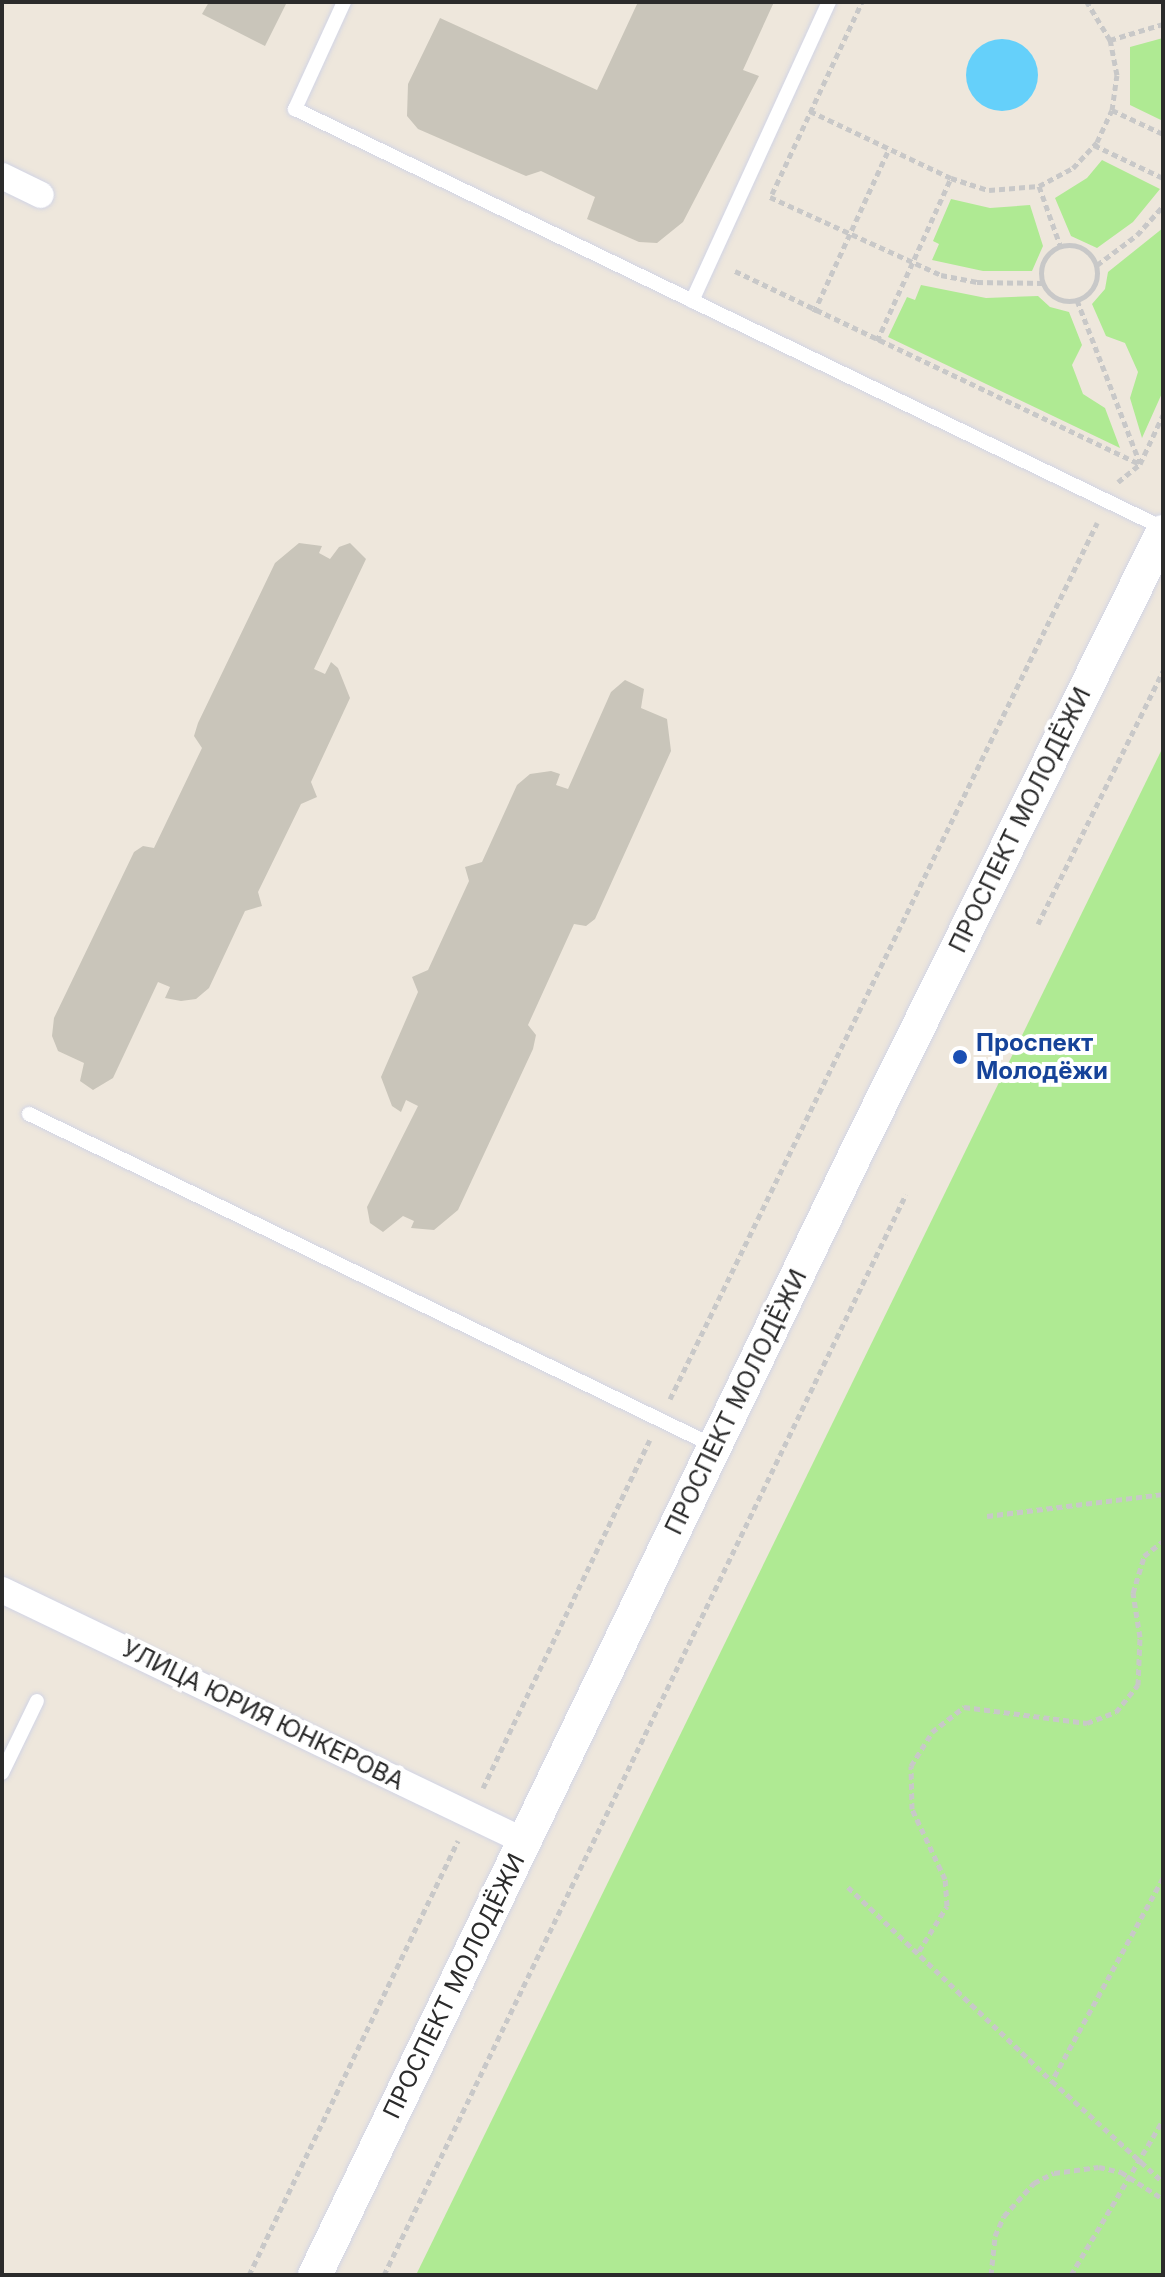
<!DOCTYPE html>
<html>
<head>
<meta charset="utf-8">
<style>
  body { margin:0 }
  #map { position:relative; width:1165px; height:2277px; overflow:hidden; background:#eee7dc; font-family:Inter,sans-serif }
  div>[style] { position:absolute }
  .green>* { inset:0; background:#afea93 }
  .water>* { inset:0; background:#65d0fa }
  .round { border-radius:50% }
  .building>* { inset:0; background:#c9c5ba }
  .path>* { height:5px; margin-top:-2.5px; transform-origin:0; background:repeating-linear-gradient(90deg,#c8c8c8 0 6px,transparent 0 10px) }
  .path>.ring { margin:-2.5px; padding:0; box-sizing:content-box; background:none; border:5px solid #c8c8c8; border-radius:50% }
  .roads { filter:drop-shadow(0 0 2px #d1d4e5) drop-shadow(0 0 2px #d1d4e5) }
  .service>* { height:14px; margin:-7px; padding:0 7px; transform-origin:7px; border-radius:7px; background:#fff }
  .minor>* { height:26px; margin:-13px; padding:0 13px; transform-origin:13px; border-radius:13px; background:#fff }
  .tertiary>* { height:34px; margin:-17px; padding:0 17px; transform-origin:17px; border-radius:17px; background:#fff }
  .dots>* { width:22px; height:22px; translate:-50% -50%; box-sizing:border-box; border:4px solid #fff; border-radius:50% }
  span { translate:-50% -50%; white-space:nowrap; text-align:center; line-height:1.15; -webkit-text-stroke:8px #fff; paint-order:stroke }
  .street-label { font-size:24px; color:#2b2b2b }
  .transit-label { font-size:24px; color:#164399; font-weight:700 }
  .left { translate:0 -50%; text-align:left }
  .frame { position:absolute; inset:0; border:4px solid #2b2b2b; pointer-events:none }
</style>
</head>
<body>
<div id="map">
  <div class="green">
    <i style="clip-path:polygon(1163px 38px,1163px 121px,1130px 105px,1130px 47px)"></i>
    <i style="clip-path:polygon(1102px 160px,1160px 189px,1133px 222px,1097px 248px,1071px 236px,1055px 198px,1087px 178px)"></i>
    <i style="clip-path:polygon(951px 199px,990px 208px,1030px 205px,1043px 246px,1032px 271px,983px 271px,932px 260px,939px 244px,933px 241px)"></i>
    <i style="clip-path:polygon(1163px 228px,1163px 391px,1142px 438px,1130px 398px,1138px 372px,1125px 343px,1106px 336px,1092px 304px,1105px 289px,1108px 272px)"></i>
    <i style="clip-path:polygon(921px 285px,986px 298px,1038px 296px,1050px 307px,1069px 312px,1082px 345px,1072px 365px,1083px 394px,1105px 408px,1120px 448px,888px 337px,907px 297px,915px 300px)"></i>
    <i style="clip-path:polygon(1163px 747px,1163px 2275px,416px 2275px)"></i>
  </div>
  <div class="water">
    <i class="round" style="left:966px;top:39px;width:72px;height:72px"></i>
  </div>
  <div class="building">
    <i style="clip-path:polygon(209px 2px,287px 2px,265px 46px,202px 14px)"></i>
    <i style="clip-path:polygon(638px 2px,774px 2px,743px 70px,759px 76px,683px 222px,657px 243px,639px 242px,587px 219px,595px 197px,541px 171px,526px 176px,418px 129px,407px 116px,408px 84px,440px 18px,597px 90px)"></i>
    <i style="clip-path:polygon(299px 543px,322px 546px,319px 553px,330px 559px,339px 547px,350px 543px,366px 559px,314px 669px,325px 674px,331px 662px,338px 668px,350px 698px,311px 782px,317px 797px,301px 804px,258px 892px,262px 906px,245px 911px,209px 988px,196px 999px,181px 1001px,165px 998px,170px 987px,158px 982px,113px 1078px,93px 1090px,80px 1081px,84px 1063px,58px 1051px,52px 1036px,54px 1018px,134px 852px,143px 846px,154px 848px,202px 748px,194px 736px,198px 723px,275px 563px)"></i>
    <i style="clip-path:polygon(625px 680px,644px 689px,641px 708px,667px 719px,671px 751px,595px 919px,586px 926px,574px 924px,528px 1025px,536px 1035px,533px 1049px,458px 1210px,434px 1230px,411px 1228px,414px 1221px,403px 1216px,383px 1232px,370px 1223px,367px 1207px,418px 1106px,406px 1100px,401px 1112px,392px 1106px,381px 1077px,418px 992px,412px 977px,428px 970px,469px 881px,465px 867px,482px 862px,517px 785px,530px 774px,551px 771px,560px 774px,556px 785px,568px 789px,611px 692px)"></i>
  </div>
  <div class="path">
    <i style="left:1110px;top:40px;width:55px;rotate:-16.8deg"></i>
    <i style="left:1112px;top:110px;width:56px;rotate:25.2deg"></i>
    <i style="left:810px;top:111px;width:156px;rotate:25.4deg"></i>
    <i style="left:1094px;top:145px;width:76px;rotate:25.6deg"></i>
    <i style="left:1039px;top:186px;width:63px;rotate:70.4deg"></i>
    <i style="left:772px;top:194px;width:212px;rotate:-64.9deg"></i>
    <i style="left:770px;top:197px;width:188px;rotate:24.5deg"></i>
    <i style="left:941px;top:275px;width:37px;rotate:11deg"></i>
    <i style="left:977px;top:282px;width:65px;rotate:0.9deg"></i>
    <i class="ring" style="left:1041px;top:245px;width:51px;height:51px"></i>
    <i style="left:1097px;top:265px;width:50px;rotate:-36.9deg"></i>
    <i style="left:1137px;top:235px;width:39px;rotate:-48deg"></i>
    <i style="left:735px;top:271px;width:449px;rotate:25.5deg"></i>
    <i style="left:1077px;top:300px;width:175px;rotate:68.9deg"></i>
    <i style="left:814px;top:312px;width:179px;rotate:-65.3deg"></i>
    <i style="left:877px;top:341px;width:179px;rotate:-65.6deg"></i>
    <i style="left:951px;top:178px;width:40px;rotate:18deg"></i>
    <i style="left:989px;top:190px;width:50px;rotate:-4.6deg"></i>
    <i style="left:1039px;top:186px;width:38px;rotate:-28deg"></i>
    <i style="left:1073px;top:168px;width:35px;rotate:-47deg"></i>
    <i style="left:1097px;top:142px;width:35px;rotate:-65deg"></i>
    <i style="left:1112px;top:110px;width:35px;rotate:-82deg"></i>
    <i style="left:1117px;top:75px;width:36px;rotate:-101deg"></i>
    <i style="left:1110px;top:40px;width:44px;rotate:-121.2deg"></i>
    <i style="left:1118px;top:482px;width:28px;rotate:-39deg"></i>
    <i style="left:1140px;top:464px;width:54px;rotate:-64.9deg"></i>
    <i style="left:1038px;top:924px;width:282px;rotate:-63.7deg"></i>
    <i style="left:670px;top:1399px;width:975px;rotate:-64.01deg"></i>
    <i style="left:987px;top:1516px;width:177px;rotate:-7.1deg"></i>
    <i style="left:483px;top:1788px;width:386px;rotate:-64.4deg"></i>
    <i style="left:1163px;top:1878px;width:231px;rotate:118.7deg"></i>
    <i style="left:1052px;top:2081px;width:150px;rotate:42.3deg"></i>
    <i style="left:848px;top:1887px;width:282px;rotate:43.6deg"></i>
    <i style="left:919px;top:1951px;width:53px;rotate:-58.1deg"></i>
    <i style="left:947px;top:1906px;width:27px;rotate:-94deg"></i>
    <i style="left:945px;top:1879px;width:77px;rotate:-115.2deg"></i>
    <i style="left:912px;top:1809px;width:43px;rotate:-91.3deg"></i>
    <i style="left:911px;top:1766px;width:40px;rotate:-58deg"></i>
    <i style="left:932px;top:1732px;width:41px;rotate:-38deg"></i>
    <i style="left:964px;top:1707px;width:124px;rotate:7.4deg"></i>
    <i style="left:1087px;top:1723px;width:31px;rotate:-21deg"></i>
    <i style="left:1116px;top:1712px;width:35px;rotate:-51deg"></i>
    <i style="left:1138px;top:1685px;width:48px;rotate:-87.6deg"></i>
    <i style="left:1140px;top:1637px;width:45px;rotate:-99deg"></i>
    <i style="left:1133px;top:1593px;width:39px;rotate:-73deg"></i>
    <i style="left:1144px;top:1556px;width:24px;rotate:-38deg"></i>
    <i style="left:249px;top:2275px;width:482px;rotate:-64.3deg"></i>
    <i style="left:384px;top:2275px;width:1200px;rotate:-64.22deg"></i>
    <i style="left:991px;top:2275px;width:39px;rotate:-84deg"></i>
    <i style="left:995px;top:2236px;width:22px;rotate:-66deg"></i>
    <i style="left:1004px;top:2216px;width:45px;rotate:-47.7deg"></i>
    <i style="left:1034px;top:2183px;width:22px;rotate:-27deg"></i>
    <i style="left:1054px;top:2173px;width:45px;rotate:-7.6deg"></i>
    <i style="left:1099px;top:2167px;width:23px;rotate:13deg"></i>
    <i style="left:1121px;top:2172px;width:50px;rotate:32.7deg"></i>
    <i style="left:1071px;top:2275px;width:180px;rotate:-59.3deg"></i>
  </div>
  <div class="roads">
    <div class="service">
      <i style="left:344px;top:2px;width:118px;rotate:114.6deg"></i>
      <i style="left:295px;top:109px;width:964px;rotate:25.77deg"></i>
      <i style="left:692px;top:301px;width:329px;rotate:-65.4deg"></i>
      <i style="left:29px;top:1114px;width:761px;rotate:25.86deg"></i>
      <i style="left:2px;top:1773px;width:80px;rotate:-64.1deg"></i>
    </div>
    <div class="minor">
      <i style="left:2px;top:176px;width:43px;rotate:26deg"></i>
      <i style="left:2px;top:1590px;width:579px;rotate:25.68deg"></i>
    </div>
    <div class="tertiary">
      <i style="left:315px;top:2275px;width:1252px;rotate:-64.25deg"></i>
      <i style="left:859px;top:1147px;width:686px;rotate:-63.7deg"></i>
    </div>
  </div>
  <div class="dots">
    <i style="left:960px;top:1057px;background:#1a4fb4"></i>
  </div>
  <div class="street-label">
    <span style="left:1020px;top:820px;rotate:-64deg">ПРОСПЕКТ МОЛОДЁЖИ</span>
    <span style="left:736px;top:1402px;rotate:-64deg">ПРОСПЕКТ МОЛОДЁЖИ</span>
    <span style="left:263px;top:1715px;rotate:26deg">УЛИЦА ЮРИЯ ЮНКЕРОВА</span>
    <span style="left:454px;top:1986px;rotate:-64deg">ПРОСПЕКТ МОЛОДЁЖИ</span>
  </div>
  <div class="transit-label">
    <span class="left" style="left:976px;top:1057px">Проспект<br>Молодёжи</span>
  </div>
  <div class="frame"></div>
</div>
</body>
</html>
